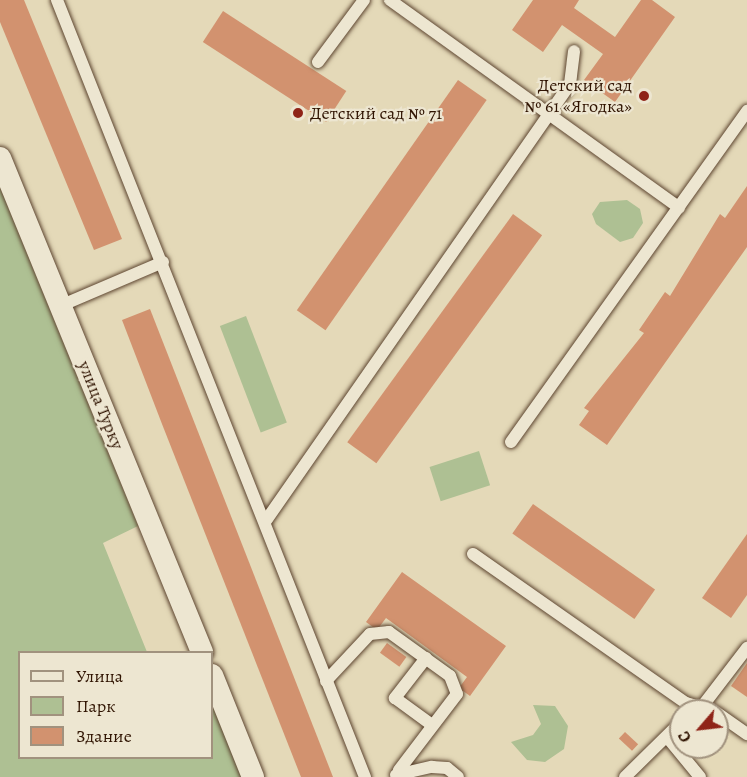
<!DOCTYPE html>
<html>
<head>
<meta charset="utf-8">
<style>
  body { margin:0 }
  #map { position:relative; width:747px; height:777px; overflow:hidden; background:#e4d9b8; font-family:Alegreya,serif }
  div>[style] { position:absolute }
  .green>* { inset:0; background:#aec093; transform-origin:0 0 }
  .building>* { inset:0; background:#d2926f; transform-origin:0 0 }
  .roads { filter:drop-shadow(0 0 2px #5d4530) drop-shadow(0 0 2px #5d4530) }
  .service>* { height:12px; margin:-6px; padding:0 6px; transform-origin:6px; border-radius:6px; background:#ede6d1 }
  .minor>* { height:22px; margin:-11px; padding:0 11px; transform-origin:11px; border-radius:11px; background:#ede6d1 }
  .dots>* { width:16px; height:16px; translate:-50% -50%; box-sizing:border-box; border:3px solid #ede6d1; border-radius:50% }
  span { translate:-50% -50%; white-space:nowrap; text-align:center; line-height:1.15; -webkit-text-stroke:4.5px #ede6d1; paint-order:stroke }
  .poi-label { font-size:18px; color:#301402 }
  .right { translate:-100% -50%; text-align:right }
  .left { translate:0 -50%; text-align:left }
  .street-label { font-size:18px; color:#301402 }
  .legend { position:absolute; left:18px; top:651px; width:195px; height:108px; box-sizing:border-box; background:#ede6d1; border:2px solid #a1927e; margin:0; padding:8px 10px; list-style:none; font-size:18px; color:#301402 }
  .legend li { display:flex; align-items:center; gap:12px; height:30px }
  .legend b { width:30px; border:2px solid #a1927e }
  .north { position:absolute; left:669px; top:699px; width:60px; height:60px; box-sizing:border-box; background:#ede6d1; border:2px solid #a1927e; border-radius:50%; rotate:242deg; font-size:16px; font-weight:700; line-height:24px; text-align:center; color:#301402 }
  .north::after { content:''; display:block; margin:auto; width:21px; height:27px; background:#8f2418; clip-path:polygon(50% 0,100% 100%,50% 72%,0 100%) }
</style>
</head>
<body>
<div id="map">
  <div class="green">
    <i style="clip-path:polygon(0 188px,138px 526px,103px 543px,147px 652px,20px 652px,20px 758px,212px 758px,212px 705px,241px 777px,0 777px)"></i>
    <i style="clip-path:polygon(627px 200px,640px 209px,643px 223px,633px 238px,620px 242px,596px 224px,592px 214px,600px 202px)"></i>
    <i style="left:246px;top:316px;width:114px;height:28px;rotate:69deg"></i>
    <i style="left:479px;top:451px;width:36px;height:52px;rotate:72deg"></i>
    <i style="clip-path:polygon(533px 705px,555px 706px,568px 726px,564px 749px,545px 762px,527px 760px,511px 742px,533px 735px,541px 724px)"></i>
  </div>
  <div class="building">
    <i style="clip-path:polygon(0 0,24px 0,122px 239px,94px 250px,0 22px)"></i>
    <i style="clip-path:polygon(533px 0,579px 0,574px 8px,615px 37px,641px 0,652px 0,675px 17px,615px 102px,584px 80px,603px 54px,562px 25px,543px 52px,512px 30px)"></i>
    <i style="left:223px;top:11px;width:147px;height:37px;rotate:33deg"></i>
    <i style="left:458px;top:80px;width:35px;height:281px;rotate:35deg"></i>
    <i style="clip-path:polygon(747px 186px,747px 247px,607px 445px,579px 425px,589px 411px,584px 408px,644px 333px,639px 330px,665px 292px,670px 296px,720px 214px,725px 218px)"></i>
    <i style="left:513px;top:214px;width:36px;height:282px;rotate:36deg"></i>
    <i style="clip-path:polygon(150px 309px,333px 777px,301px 777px,162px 424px,122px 320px)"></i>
    <i style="left:533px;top:504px;width:149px;height:36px;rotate:35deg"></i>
    <i style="clip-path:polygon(747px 534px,747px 595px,731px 618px,702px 598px)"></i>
    <i style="clip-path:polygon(402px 572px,506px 646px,470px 696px,459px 688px,467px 677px,386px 618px,377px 630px,366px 622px)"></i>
    <i style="left:387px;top:643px;width:24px;height:12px;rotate:36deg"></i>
    <i style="clip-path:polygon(747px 663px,747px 697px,731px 686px)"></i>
    <i style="left:625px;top:732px;width:18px;height:9px;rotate:43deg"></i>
  </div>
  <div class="roads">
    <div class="service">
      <i style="left:57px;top:0;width:836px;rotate:68.38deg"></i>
      <i style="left:390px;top:0;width:356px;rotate:35.7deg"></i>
      <i style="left:318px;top:62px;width:77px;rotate:-53.4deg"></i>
      <i style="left:60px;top:306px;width:112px;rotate:-23.1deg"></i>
      <i style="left:511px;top:442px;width:407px;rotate:-54.5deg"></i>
      <i style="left:265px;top:522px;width:534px;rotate:-55.15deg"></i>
      <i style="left:570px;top:84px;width:33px;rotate:-83deg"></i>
      <i style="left:473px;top:554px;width:260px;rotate:35deg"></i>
      <i style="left:686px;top:703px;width:29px;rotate:16deg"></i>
      <i style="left:426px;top:658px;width:51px;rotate:127.8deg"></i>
      <i style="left:395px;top:698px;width:46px;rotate:36.1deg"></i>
      <i style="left:326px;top:681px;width:64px;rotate:-46.9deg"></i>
      <i style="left:370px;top:634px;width:19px;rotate:-6deg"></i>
      <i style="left:389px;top:632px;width:75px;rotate:35.8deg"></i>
      <i style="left:450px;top:676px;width:19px;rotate:69deg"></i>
      <i style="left:457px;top:694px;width:96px;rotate:127.3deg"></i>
      <i style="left:701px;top:708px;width:76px;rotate:-52.5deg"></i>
      <i style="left:717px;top:713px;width:37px;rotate:35deg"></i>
      <i style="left:667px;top:737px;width:52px;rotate:50.5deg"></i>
      <i style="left:396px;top:775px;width:37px;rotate:-13deg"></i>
      <i style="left:432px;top:767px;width:15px;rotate:4deg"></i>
      <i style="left:447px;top:768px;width:14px;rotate:39deg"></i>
      <i style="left:625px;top:777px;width:78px;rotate:-44.5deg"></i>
    </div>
    <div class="minor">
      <i style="left:0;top:158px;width:534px;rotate:67.76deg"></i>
      <i style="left:212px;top:675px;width:110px;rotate:68.1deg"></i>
    </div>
  </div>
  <div class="dots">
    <i style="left:644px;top:96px;background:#8f2418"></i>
    <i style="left:298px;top:113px;background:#8f2418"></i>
  </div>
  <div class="poi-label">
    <span class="right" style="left:632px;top:96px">Детский сад<br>№ 61 «Ягодка»</span>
    <span class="left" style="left:310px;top:113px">Детский сад № 71</span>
  </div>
  <div class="street-label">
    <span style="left:101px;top:405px;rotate:68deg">улица Турку</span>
  </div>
  <ul class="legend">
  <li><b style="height:8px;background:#ede6d1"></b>Улица</li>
  <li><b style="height:16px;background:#aec093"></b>Парк</li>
  <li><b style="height:16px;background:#d2926f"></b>Здание</li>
  </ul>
  <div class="north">С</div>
</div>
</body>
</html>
